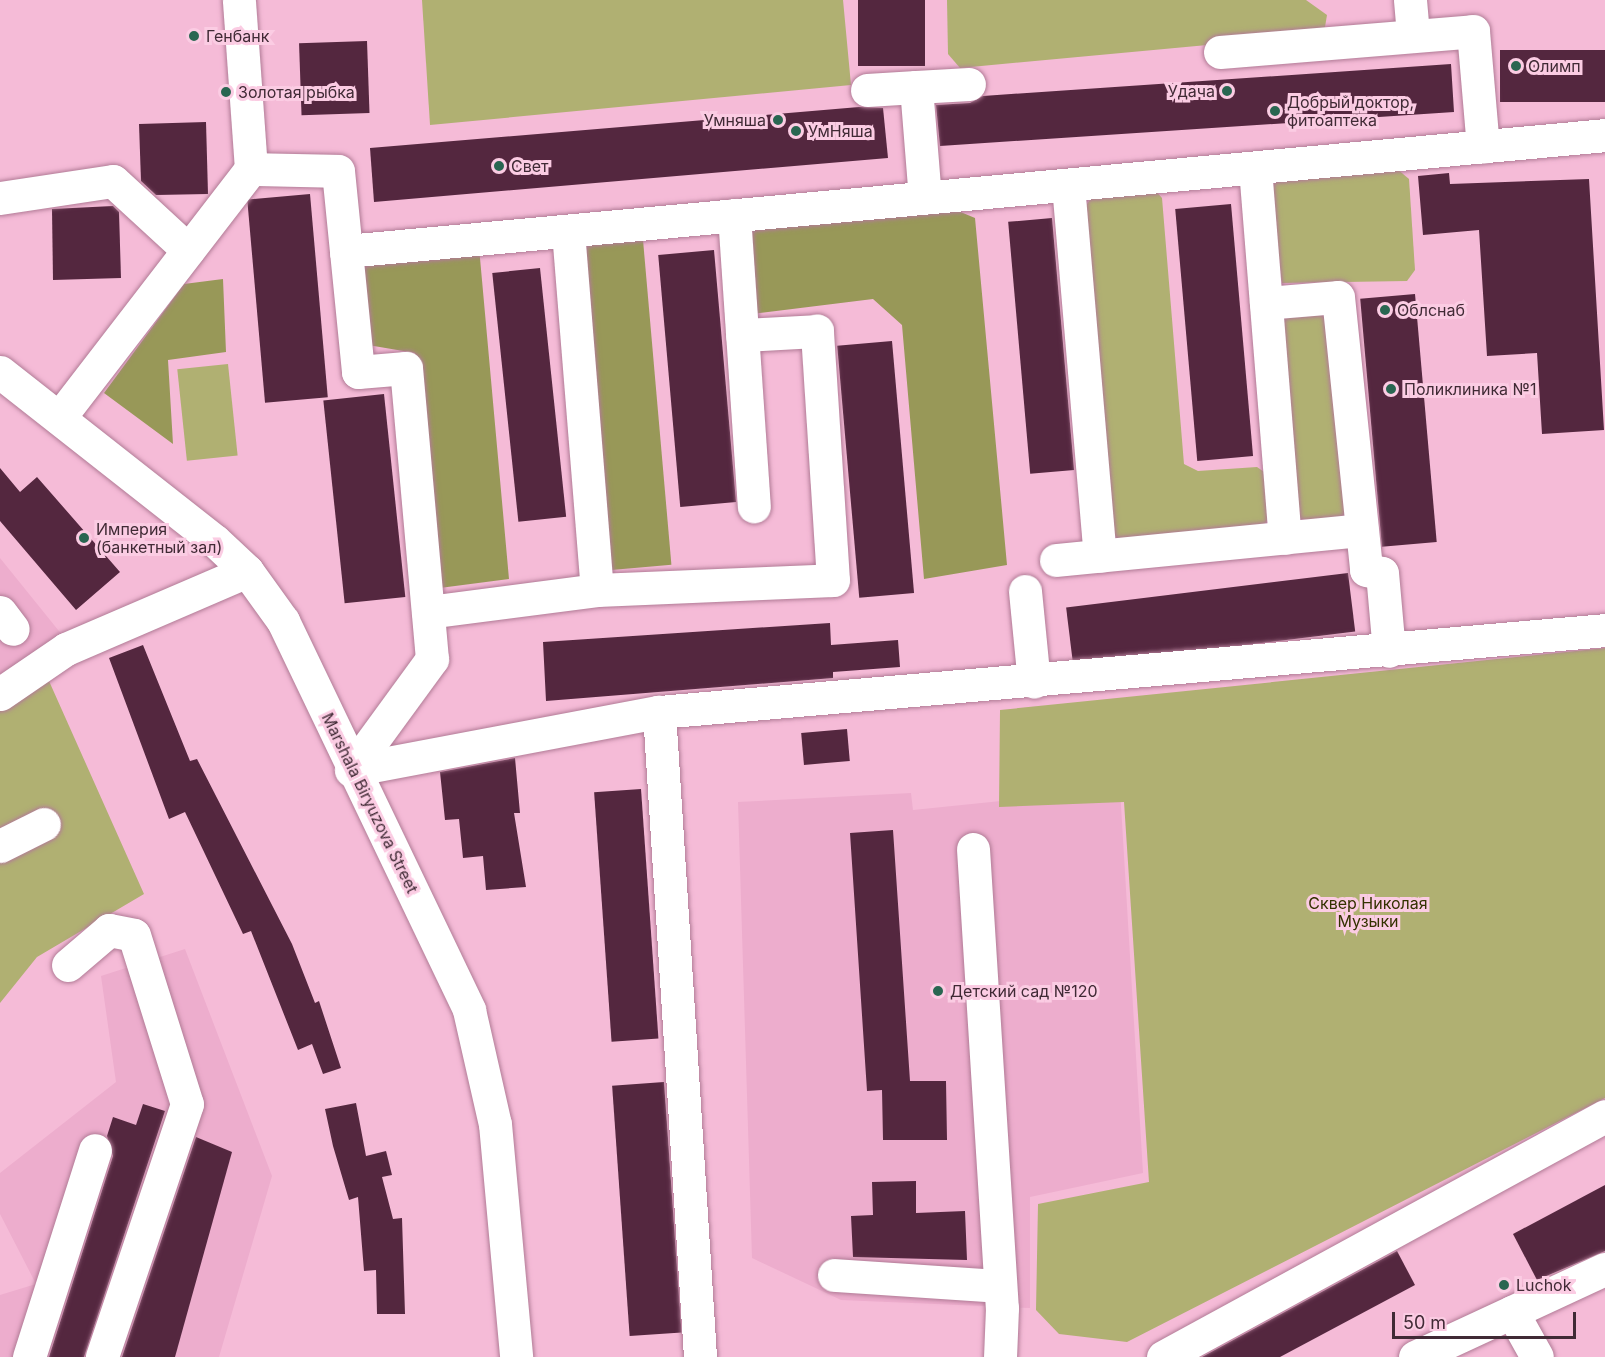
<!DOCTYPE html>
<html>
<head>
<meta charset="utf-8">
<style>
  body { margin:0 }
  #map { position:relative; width:1605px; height:1357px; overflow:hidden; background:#f5bbd7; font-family:Inter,sans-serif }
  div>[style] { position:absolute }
  .built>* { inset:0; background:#edadcd }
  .green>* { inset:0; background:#b0b072; transform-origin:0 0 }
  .forest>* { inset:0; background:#989858; transform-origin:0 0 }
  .building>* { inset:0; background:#54273f; transform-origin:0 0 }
  .roads { filter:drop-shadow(0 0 2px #b17b96) drop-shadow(0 0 2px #b17b96) }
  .minor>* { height:33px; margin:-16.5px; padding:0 16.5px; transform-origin:16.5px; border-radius:16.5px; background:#fff }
  .major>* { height:33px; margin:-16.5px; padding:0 16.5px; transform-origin:16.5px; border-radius:16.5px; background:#fff }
  .dots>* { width:16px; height:16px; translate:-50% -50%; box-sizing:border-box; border:3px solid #fbcce3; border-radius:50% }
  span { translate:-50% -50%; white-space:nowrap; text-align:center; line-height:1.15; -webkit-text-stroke:6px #fbcce3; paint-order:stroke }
  .poi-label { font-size:16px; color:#402a35 }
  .left { translate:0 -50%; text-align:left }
  .right { translate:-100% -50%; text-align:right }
  .street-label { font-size:16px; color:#402a35 }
  .park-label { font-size:16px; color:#343200 }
  .scale { position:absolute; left:1392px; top:1312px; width:184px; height:27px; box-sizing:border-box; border:3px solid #402a35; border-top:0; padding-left:8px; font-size:18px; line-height:21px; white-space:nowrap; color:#402a35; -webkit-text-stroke:4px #fbcce3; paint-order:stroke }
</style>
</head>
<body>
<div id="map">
  <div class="built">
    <i style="clip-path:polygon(0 558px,67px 641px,0 676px)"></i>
    <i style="clip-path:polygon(1120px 789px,1143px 1173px,1030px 1197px,1030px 1308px,841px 1300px,752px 1258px,738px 802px,911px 793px,913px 810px)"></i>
    <i style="clip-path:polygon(185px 949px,272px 1176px,219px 1357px,0 1357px,0 1295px,36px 1284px,0 1214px,0 1173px,116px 1082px,101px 976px)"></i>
  </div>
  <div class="green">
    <i style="clip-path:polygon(422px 0,843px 0,851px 85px,430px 125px)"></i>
    <i style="clip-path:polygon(947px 0,1306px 0,1327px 15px,1324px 33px,1315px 35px,960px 68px,948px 54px)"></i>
    <i style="clip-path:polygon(1396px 168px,1409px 179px,1415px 270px,1407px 281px,1282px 283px,1270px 192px,1275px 181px)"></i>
    <i style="clip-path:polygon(1154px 189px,1162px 198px,1184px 464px,1198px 471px,1257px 467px,1267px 474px,1271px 515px,1262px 528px,1120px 540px,1110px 533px,1085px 207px,1094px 194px)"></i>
    <i style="clip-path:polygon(1285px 310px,1327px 314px,1347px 508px,1341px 521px,1296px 519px,1280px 322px)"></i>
    <i style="left:228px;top:364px;width:92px;height:51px;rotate:84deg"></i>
    <i style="clip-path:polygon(1605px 648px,1605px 1098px,1127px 1342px,1059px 1334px,1036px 1310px,1038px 1204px,1149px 1182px,1124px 802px,999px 807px,1000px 710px)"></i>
    <i style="clip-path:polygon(49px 681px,144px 894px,37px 957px,0 1003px,0 699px)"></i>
  </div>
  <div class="forest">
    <i style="clip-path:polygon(951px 208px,975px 218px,1007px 565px,924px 579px,902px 325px,873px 299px,751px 314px,743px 222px)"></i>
    <i style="left:643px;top:240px;width:326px;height:66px;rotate:85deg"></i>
    <i style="clip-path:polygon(479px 247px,509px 579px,432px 589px,415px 353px,368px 345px,362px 259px)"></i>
    <i style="clip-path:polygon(223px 279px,226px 352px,168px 360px,173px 444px,104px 393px,184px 284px)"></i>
  </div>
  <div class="building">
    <i style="left:858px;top:0;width:67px;height:66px"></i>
    <i style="left:367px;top:41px;width:72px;height:68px;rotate:88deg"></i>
    <i style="left:1605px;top:50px;width:52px;height:105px;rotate:90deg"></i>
    <i style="clip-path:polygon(1451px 64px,1454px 112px,940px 146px,936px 105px,970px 103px,983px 96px)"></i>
    <i style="clip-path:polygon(859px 107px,883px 108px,888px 158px,374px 202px,370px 148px)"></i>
    <i style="clip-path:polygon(206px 122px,208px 194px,156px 195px,141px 181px,139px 124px)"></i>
    <i style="clip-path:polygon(1449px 173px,1450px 184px,1589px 179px,1604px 430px,1542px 434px,1537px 353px,1487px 356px,1479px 230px,1423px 235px,1418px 176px)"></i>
    <i style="left:310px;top:194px;width:204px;height:63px;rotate:85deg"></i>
    <i style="left:1231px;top:204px;width:253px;height:56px;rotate:85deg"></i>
    <i style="clip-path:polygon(113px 206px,119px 212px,121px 278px,53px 280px,52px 209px)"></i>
    <i style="left:1052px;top:218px;width:253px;height:44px;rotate:85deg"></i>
    <i style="left:714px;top:250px;width:253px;height:56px;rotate:85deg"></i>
    <i style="left:540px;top:268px;width:250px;height:48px;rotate:84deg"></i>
    <i style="left:1415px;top:294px;width:249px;height:55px;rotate:85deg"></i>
    <i style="left:892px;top:341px;width:253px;height:55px;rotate:85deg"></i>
    <i style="left:384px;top:394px;width:204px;height:61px;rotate:84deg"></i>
    <i style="clip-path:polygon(0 468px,20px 492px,37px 477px,120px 572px,76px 610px,0 521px)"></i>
    <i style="left:1348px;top:573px;width:59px;height:284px;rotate:83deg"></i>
    <i style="clip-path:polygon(830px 623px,831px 645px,898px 640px,900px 667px,833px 672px,833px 678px,546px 701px,543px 642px)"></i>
    <i style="clip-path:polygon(143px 645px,190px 761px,197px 759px,292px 944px,315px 1003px,319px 1001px,341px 1068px,323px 1074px,312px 1044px,298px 1050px,251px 931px,243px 934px,185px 812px,169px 819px,109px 658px)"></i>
    <i style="left:847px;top:729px;width:32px;height:46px;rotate:85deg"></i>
    <i style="clip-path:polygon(515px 758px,520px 813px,514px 813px,526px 887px,486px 890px,483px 856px,463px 858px,459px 819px,445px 820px,440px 772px)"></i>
    <i style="left:641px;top:789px;width:250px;height:47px;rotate:86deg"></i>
    <i style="clip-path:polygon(893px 830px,910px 1081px,946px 1081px,947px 1140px,883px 1140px,882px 1090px,867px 1091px,850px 833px)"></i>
    <i style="left:664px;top:1082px;width:251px;height:52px;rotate:86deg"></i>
    <i style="clip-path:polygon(356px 1103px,366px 1156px,386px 1151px,392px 1175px,382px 1177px,393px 1219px,402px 1218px,405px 1314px,377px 1314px,376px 1270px,364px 1271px,358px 1197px,349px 1200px,333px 1146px,325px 1109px)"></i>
    <i style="clip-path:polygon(143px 1104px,165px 1111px,84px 1357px,49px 1357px,113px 1156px,107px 1136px,113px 1117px,136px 1125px)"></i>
    <i style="clip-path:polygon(196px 1137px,232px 1152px,175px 1357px,122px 1357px)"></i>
    <i style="clip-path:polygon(916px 1181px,916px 1213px,965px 1211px,967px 1260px,853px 1257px,851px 1216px,873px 1215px,872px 1182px)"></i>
    <i style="clip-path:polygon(1605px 1185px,1605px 1251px,1537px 1280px,1513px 1234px)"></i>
    <i style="clip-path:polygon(1397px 1251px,1415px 1285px,1280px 1357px,1202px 1357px)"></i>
  </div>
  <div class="roads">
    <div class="minor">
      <i style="left:1410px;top:0;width:36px;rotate:85deg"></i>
      <i style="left:1220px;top:52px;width:254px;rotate:-4.7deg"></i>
      <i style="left:1473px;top:31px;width:116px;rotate:85.1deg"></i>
      <i style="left:916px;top:87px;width:53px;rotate:-3.2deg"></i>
      <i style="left:867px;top:90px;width:49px;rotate:-3.5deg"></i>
      <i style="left:916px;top:87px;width:111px;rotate:85.4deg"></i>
      <i style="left:1255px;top:168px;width:371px;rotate:85.4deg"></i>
      <i style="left:251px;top:169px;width:87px;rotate:1.3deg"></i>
      <i style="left:338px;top:171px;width:202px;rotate:84.3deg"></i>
      <i style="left:358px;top:372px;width:48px;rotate:-4.8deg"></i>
      <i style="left:406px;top:368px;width:292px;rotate:84.9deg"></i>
      <i style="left:432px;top:659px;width:137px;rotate:126.1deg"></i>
      <i style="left:1068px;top:185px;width:372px;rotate:85.1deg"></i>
      <i style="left:0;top:198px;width:114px;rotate:-8.6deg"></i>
      <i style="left:113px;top:181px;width:102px;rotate:42.6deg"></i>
      <i style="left:734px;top:215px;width:292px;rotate:86.1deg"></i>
      <i style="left:568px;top:231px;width:360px;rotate:85.4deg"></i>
      <i style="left:597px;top:590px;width:236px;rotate:-2.4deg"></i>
      <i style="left:833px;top:580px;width:250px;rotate:-93.7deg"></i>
      <i style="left:817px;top:331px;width:75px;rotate:176.9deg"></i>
      <i style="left:346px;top:251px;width:1264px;rotate:-5.26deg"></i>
      <i style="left:1266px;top:303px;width:72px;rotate:-4.8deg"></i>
      <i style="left:1338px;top:297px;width:274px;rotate:84.1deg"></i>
      <i style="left:1366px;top:570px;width:16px;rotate:11deg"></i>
      <i style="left:1382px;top:573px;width:78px;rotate:84.9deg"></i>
      <i style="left:59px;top:418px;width:314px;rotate:-52.4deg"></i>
      <i style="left:251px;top:169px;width:169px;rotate:-94.1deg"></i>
      <i style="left:1056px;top:560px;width:307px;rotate:-5.6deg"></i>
      <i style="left:1025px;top:591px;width:91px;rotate:84.4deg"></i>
      <i style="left:0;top:612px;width:21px;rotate:53deg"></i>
      <i style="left:428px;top:612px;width:170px;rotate:-7.4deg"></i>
      <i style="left:0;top:694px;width:80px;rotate:-34.3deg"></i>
      <i style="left:66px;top:649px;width:197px;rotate:-23.3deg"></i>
      <i style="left:659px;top:712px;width:646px;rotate:86.36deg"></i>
      <i style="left:351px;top:770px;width:313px;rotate:-10.7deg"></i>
      <i style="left:659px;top:712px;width:950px;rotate:-4.95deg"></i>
      <i style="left:0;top:846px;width:49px;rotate:-26.6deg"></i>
      <i style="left:973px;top:849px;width:460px;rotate:86.4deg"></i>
      <i style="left:1002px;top:1308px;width:49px;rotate:92.3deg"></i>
      <i style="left:68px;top:965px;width:54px;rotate:-40.5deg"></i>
      <i style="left:109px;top:930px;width:25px;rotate:11deg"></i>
      <i style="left:134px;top:935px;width:177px;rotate:72.6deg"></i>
      <i style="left:187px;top:1104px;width:267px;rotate:108.6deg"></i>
      <i style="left:834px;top:1275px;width:166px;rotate:3.8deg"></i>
      <i style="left:1512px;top:1312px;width:51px;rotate:60.9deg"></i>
      <i style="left:29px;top:1357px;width:217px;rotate:-72.3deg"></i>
      <i style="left:1163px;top:1357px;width:503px;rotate:-28.6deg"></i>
      <i style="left:1415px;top:1357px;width:209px;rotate:-24.9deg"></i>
    </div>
    <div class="major">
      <i style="left:0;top:372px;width:273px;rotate:38.2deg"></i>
      <i style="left:215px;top:541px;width:44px;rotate:43.2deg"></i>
      <i style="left:247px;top:571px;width:62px;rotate:54.2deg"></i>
      <i style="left:283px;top:621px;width:431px;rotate:64.4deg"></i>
      <i style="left:469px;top:1010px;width:117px;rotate:77.2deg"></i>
      <i style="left:495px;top:1124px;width:234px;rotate:84.8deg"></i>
    </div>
  </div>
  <div class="dots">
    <i style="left:194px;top:36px;background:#296651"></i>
    <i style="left:1516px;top:66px;background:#296651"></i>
    <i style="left:1227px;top:91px;background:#296651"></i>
    <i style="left:226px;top:92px;background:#296651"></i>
    <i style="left:1275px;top:111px;background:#296651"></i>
    <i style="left:778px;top:120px;background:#296651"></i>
    <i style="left:796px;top:131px;background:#296651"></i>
    <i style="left:499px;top:166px;background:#296651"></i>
    <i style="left:1385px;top:310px;background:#296651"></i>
    <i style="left:1391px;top:389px;background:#296651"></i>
    <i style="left:84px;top:538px;background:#296651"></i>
    <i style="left:938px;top:991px;background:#296651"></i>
    <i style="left:1504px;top:1285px;background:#296651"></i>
  </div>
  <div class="poi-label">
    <span class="left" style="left:206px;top:36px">Генбанк</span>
    <span class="left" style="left:1528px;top:66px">Олимп</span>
    <span class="right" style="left:1215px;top:91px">Удача</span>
    <span class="left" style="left:238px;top:92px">Золотая рыбка</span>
    <span class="left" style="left:1287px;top:111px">Добрый доктор,<br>фитоаптека</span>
    <span class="right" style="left:766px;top:120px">Умняша</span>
    <span class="left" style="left:808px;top:131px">УмНяша</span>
    <span class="left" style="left:511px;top:166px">Свет</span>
    <span class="left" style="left:1397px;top:310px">Облснаб</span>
    <span class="left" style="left:1404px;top:389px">Поликлиника №1</span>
    <span class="left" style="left:96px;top:538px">Империя<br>(банкетный зал)</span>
    <span class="left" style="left:950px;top:991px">Детский сад №120</span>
    <span class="left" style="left:1516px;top:1285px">Luchok</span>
  </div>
  <div class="street-label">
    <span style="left:370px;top:803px;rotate:64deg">Marshala Biryuzova Street</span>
  </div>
  <div class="park-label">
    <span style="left:1368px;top:912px">Сквер Николая<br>Музыки</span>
  </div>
  <div class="scale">50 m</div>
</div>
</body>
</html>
